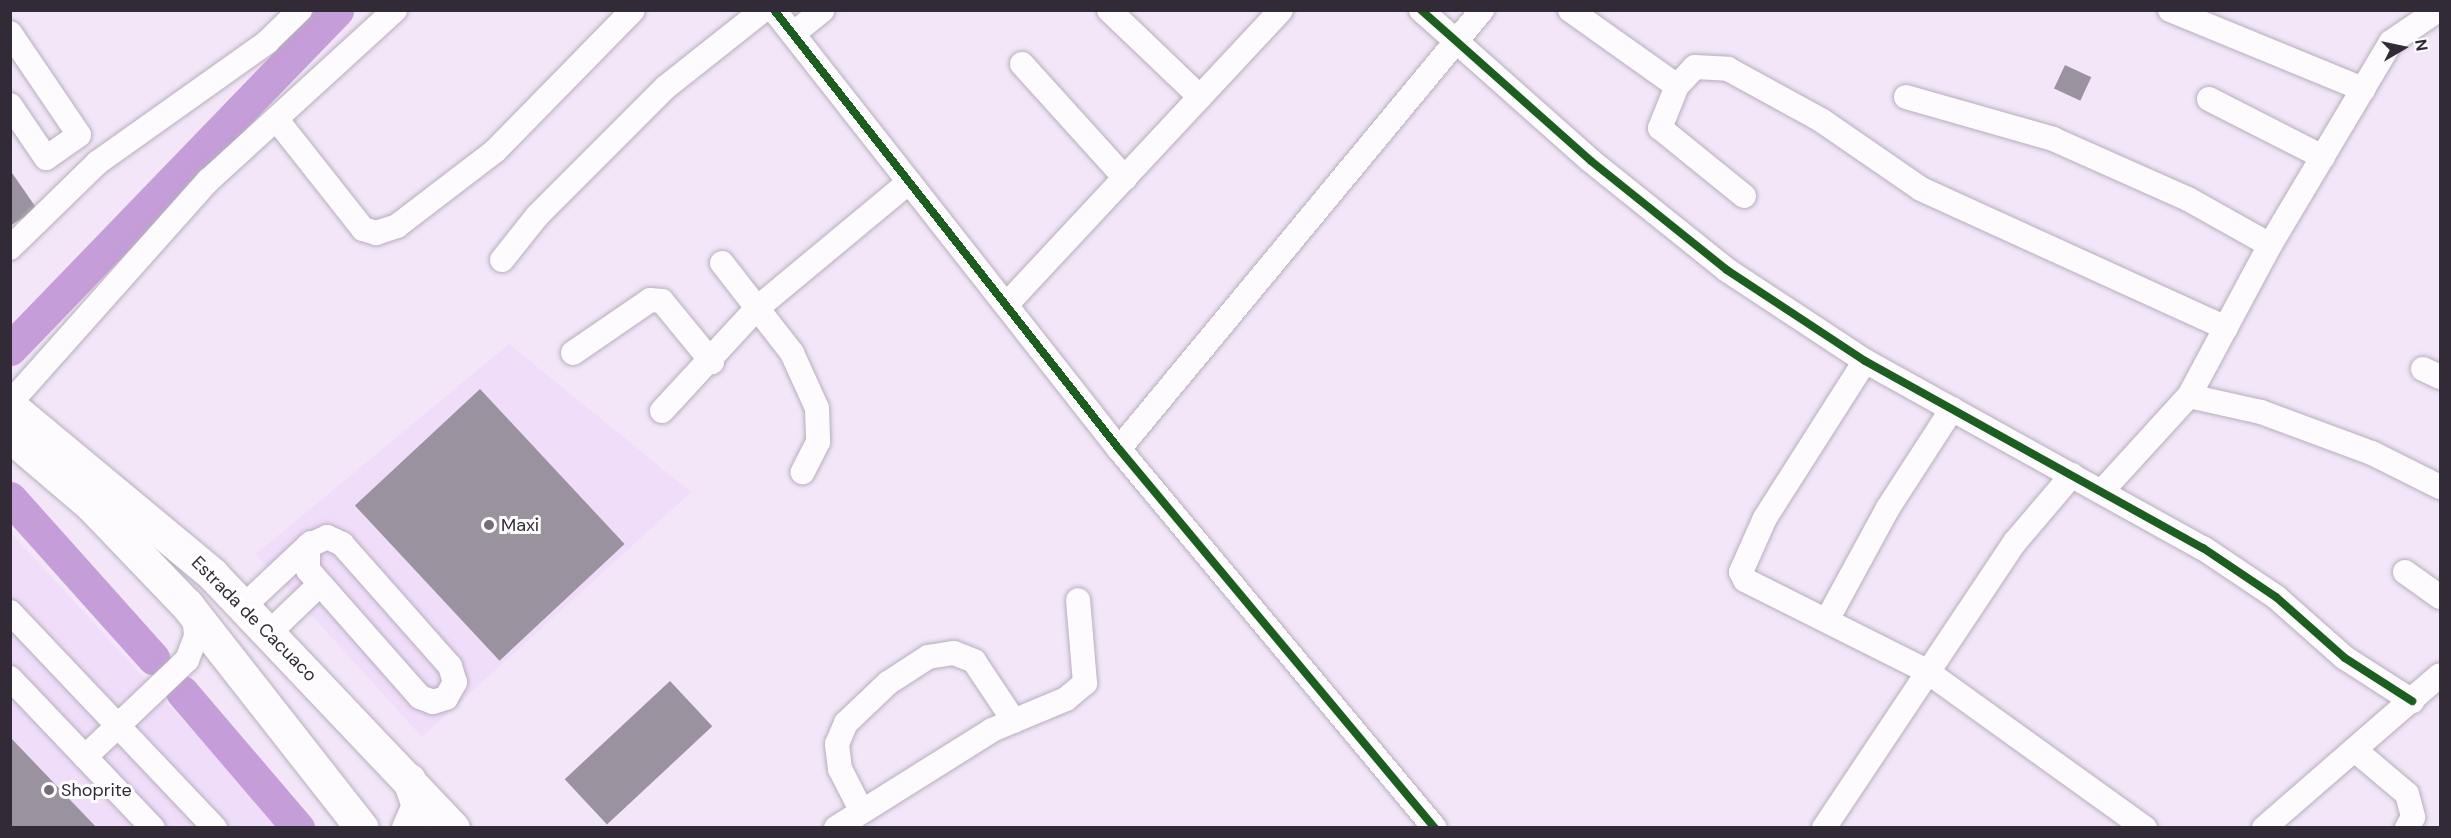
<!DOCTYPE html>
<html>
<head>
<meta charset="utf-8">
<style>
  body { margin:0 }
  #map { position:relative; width:2451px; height:838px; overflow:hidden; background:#f2e6f8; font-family:"DM Sans",sans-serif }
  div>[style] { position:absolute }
  .built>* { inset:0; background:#f0ddfa }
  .river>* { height:33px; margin:-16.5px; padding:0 16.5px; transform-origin:16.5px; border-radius:16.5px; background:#c59dd9 }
  .building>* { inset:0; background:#9b929f; transform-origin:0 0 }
  .roads { filter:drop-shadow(0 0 2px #b7aebc) drop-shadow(0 0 2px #b7aebc) }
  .minor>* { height:24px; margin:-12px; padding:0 12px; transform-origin:12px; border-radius:12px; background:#fdfbfe }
  .highway>* { height:33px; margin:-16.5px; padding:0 16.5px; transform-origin:16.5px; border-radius:16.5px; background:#fdfbfe }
  .cycleway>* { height:8px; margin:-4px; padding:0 4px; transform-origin:4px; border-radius:4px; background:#1b5e20 }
  .dots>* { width:16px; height:16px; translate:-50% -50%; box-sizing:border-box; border:3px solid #fff; border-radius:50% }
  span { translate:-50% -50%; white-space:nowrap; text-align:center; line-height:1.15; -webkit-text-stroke:6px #fff; paint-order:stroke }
  .poi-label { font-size:18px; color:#322a36 }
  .left { translate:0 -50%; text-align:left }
  .street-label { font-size:18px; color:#322a36 }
  .frame { position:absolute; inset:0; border:12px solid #322a36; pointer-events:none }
  .north { position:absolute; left:2373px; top:18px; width:60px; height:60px; -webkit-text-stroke:4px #fff; paint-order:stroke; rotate:81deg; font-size:16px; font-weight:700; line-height:24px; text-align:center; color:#322a36 }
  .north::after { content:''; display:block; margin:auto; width:21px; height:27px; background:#322a36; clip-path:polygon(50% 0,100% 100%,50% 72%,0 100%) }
</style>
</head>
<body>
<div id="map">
  <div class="built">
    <i style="clip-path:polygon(509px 344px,691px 492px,422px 737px,256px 554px)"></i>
    <i style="clip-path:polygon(11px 533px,281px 827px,11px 827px)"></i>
  </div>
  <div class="river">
    <i style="left:10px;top:349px;width:471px;rotate:-46deg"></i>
    <i style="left:10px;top:498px;width:215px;rotate:48.2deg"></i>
    <i style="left:182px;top:692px;width:179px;rotate:49.5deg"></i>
  </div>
  <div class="building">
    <i style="left:2065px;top:65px;width:29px;height:26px;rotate:25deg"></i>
    <i style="clip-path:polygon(10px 170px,37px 209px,10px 226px)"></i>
    <i style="left:480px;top:389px;width:212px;height:171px;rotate:47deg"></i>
    <i style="left:670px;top:681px;width:62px;height:144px;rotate:47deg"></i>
    <i style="clip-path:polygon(10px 737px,97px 828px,10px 828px)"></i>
  </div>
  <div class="roads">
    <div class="minor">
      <i style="left:774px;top:10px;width:558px;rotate:51.84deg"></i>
      <i style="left:1119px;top:449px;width:493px;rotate:50.2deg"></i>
      <i style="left:1109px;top:10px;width:126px;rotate:43.7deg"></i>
      <i style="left:1421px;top:10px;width:227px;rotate:41.6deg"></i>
      <i style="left:1591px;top:161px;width:174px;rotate:38.7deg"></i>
      <i style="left:1727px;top:270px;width:165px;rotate:33.4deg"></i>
      <i style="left:1865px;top:361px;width:386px;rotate:29deg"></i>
      <i style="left:2203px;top:548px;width:88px;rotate:33.9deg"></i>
      <i style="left:2276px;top:597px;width:92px;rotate:41.5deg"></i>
      <i style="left:2345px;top:658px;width:80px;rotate:32.7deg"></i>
      <i style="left:1570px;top:10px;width:131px;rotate:35.4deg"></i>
      <i style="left:2170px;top:10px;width:209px;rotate:22.3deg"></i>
      <i style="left:10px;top:33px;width:123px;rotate:55.9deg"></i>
      <i style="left:79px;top:135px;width:40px;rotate:145.1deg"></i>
      <i style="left:46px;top:158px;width:64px;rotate:-124.2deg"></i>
      <i style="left:793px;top:34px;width:38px;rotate:-39deg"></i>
      <i style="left:1022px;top:64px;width:154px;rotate:47.9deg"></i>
      <i style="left:1906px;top:97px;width:153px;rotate:15.9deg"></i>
      <i style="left:2053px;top:139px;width:148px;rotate:24deg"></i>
      <i style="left:2188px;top:199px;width:94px;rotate:29.3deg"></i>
      <i style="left:2209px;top:99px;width:128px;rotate:27deg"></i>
      <i style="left:277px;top:120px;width:139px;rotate:51.7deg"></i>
      <i style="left:363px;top:229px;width:14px;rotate:17deg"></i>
      <i style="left:376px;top:233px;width:22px;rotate:-18deg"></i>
      <i style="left:397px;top:226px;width:123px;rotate:-37.4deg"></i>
      <i style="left:495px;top:151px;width:197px;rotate:-45.6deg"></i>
      <i style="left:1744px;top:196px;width:108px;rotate:-141deg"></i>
      <i style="left:1660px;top:128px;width:45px;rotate:-68deg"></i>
      <i style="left:1677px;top:86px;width:26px;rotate:-47deg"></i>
      <i style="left:1695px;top:67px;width:33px;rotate:3deg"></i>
      <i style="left:1728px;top:69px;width:106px;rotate:28.7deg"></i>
      <i style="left:1821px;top:120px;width:121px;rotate:34.6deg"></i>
      <i style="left:1921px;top:189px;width:335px;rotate:24.5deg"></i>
      <i style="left:10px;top:248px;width:122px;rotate:-44.3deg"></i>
      <i style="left:97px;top:163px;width:209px;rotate:-35.4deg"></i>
      <i style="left:267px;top:42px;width:46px;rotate:-44.1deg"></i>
      <i style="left:502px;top:260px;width:56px;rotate:-51.5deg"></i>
      <i style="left:537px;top:216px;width:182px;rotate:-45deg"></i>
      <i style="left:666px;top:87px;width:124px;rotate:-38.4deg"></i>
      <i style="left:722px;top:263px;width:114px;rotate:52.1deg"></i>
      <i style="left:792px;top:353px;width:60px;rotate:65.6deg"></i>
      <i style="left:817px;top:408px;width:34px;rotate:88deg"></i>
      <i style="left:818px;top:442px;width:34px;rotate:117deg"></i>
      <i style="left:1006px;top:305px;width:403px;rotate:-47deg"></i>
      <i style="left:573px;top:353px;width:93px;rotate:-34.5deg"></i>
      <i style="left:650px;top:300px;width:12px;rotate:5deg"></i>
      <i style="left:662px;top:301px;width:79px;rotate:50.7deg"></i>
      <i style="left:1865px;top:361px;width:186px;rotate:122.5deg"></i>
      <i style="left:1765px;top:518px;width:59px;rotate:114deg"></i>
      <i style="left:1741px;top:572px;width:9px;rotate:63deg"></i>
      <i style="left:1745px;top:580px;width:201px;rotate:26.6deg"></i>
      <i style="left:1925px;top:670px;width:271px;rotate:35.7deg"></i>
      <i style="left:2423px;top:369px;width:19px;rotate:25deg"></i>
      <i style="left:2189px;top:396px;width:74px;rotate:12.5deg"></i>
      <i style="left:2261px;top:412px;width:118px;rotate:20.3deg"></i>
      <i style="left:2372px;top:453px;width:76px;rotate:26.6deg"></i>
      <i style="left:10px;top:403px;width:299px;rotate:-48.3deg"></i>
      <i style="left:209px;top:180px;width:252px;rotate:-42.4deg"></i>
      <i style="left:662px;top:411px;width:139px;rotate:-47.3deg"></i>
      <i style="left:756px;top:309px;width:199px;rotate:-39.7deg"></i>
      <i style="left:1119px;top:449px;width:570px;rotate:-50.41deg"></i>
      <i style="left:2104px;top:489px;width:126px;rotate:-47.6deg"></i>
      <i style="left:2189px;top:396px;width:171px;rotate:-61.8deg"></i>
      <i style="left:2270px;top:245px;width:236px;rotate:-59.2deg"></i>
      <i style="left:2391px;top:42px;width:57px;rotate:-34.2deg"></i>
      <i style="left:327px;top:537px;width:17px;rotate:25deg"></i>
      <i style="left:342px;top:544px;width:163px;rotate:48.5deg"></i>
      <i style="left:450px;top:666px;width:17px;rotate:73deg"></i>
      <i style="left:455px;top:682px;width:18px;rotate:119deg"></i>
      <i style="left:446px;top:698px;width:14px;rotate:163deg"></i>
      <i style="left:433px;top:702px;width:14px;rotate:-159deg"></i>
      <i style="left:420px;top:697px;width:169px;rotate:-131.4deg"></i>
      <i style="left:308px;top:570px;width:24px;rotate:-90deg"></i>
      <i style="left:308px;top:546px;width:21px;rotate:-25deg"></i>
      <i style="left:2405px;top:572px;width:43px;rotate:35.5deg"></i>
      <i style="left:244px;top:606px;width:92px;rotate:-43.2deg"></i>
      <i style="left:10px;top:612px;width:298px;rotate:46.5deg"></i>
      <i style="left:1827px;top:620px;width:128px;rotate:-61.4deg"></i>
      <i style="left:1888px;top:508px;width:118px;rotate:-57.1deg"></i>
      <i style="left:270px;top:632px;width:69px;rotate:-43.8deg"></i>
      <i style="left:10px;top:678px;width:207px;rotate:46.4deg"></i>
      <i style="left:2355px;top:750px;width:68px;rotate:40.2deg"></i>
      <i style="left:2407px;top:794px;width:24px;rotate:75deg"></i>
      <i style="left:2413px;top:817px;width:13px;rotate:119deg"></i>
      <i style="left:85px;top:757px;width:141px;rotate:-43.6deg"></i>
      <i style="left:187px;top:660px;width:26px;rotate:-69deg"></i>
      <i style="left:196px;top:636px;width:23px;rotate:-95deg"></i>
      <i style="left:861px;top:810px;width:46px;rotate:-117.1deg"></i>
      <i style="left:840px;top:769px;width:25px;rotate:-97deg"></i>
      <i style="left:837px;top:744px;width:23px;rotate:-67deg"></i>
      <i style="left:846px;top:723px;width:58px;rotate:-43.6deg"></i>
      <i style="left:888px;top:683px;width:48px;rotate:-33deg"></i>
      <i style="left:928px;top:657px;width:26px;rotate:-9deg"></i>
      <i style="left:954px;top:653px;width:22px;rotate:22deg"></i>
      <i style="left:974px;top:661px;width:72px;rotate:56.3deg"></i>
      <i style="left:836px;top:828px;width:184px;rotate:-32.1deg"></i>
      <i style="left:992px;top:730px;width:80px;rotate:-22.7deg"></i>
      <i style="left:1066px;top:699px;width:25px;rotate:-40deg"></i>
      <i style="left:1085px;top:683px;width:83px;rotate:-94.8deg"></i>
      <i style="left:1824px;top:828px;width:344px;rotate:-56.3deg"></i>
      <i style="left:2015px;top:542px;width:88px;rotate:-49.6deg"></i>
      <i style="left:2264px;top:828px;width:233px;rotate:-41deg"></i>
    </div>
    <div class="highway">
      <i style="left:10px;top:406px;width:263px;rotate:39.7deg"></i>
      <i style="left:212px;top:574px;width:350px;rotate:46.5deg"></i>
      <i style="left:10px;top:436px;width:106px;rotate:40.4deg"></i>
      <i style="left:91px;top:505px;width:139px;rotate:46.2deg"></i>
      <i style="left:187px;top:605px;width:283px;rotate:51.9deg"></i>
      <i style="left:408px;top:828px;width:24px;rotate:-66deg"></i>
      <i style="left:418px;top:806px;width:28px;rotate:-109deg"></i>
    </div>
  </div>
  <div class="cycleway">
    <i style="left:774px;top:10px;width:558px;rotate:51.84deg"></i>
    <i style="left:1119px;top:449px;width:493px;rotate:50.2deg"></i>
    <i style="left:1421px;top:10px;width:227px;rotate:41.6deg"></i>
    <i style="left:1591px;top:161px;width:174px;rotate:38.7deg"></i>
    <i style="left:1727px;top:270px;width:165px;rotate:33.4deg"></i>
    <i style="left:1865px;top:361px;width:386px;rotate:29deg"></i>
    <i style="left:2203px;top:548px;width:88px;rotate:33.9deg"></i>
    <i style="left:2276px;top:597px;width:92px;rotate:41.5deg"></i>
    <i style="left:2345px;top:658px;width:80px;rotate:32.7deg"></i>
  </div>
  <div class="dots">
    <i style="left:489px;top:525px;background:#756c7a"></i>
    <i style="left:49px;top:790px;background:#756c7a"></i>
  </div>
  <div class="poi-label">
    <span class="left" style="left:501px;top:525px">Maxi</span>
    <span class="left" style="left:61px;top:790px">Shoprite</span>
  </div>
  <div class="street-label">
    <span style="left:254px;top:619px;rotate:45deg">Estrada de Cacuaco</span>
  </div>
  <div class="frame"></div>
  <div class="north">N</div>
</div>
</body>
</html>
